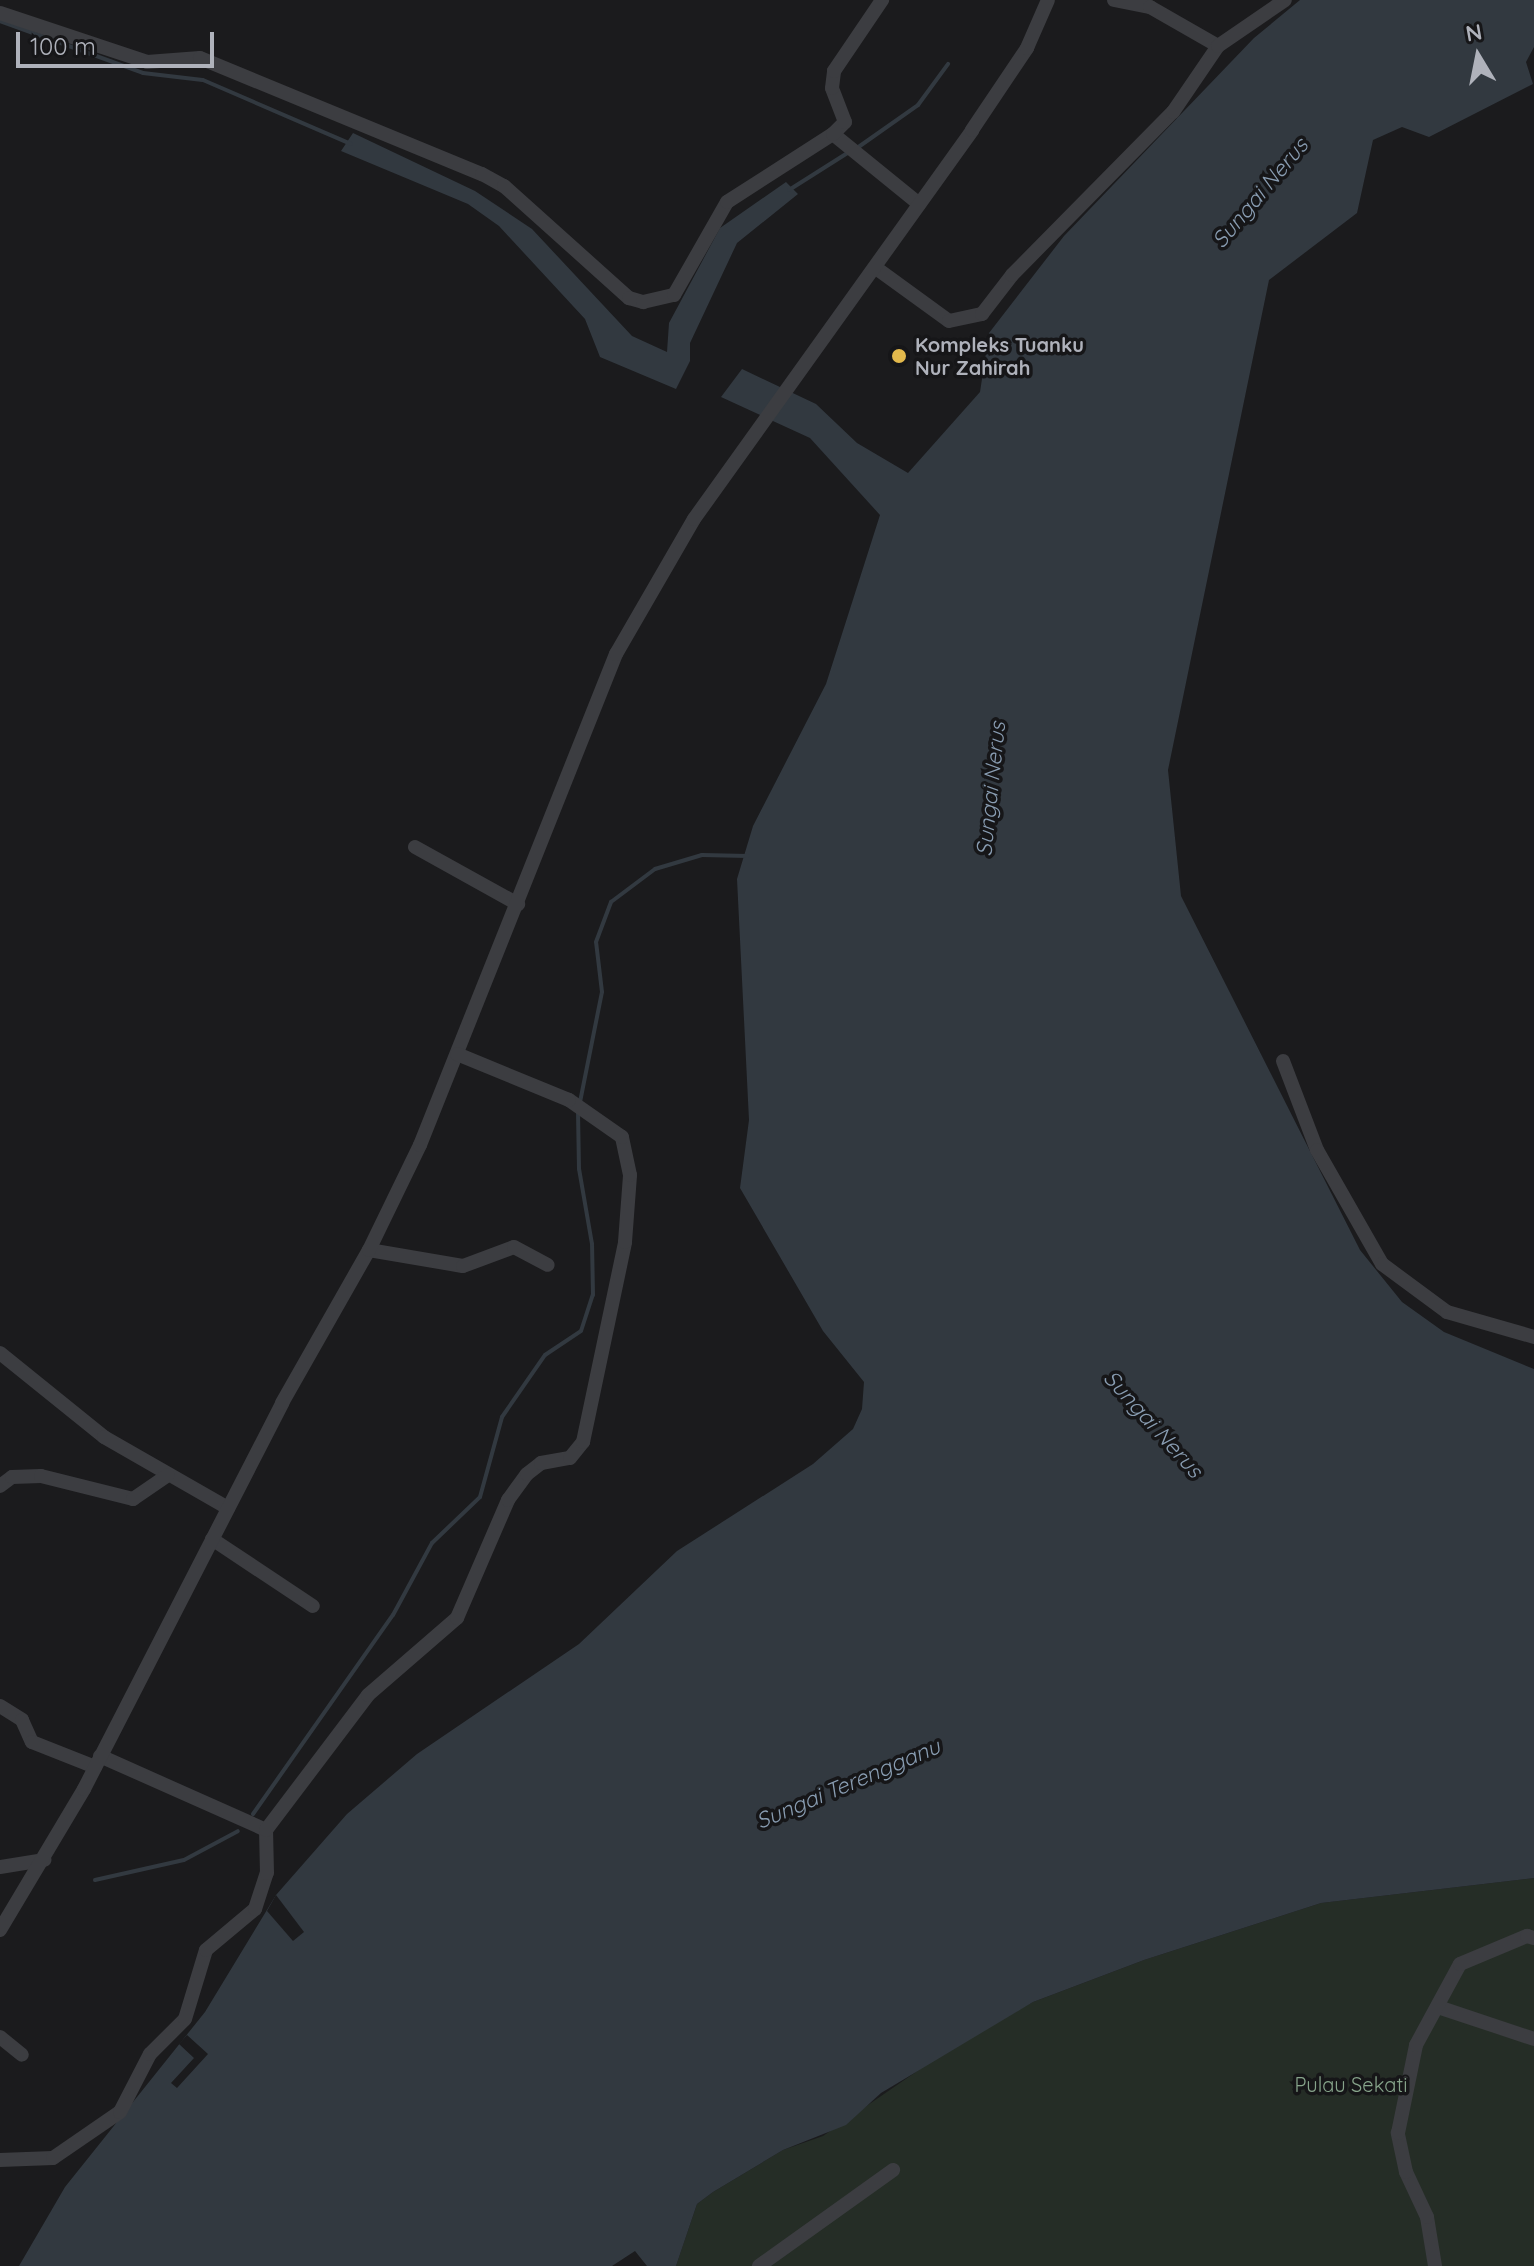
<!DOCTYPE html>
<html>
<head>
<meta charset="utf-8">
<style>
  body { margin:0 }
  #map { position:relative; width:1534px; height:2266px; overflow:hidden; background:#1b1b1d; font-family:Quicksand,sans-serif }
  div>[style] { position:absolute }
  .green>* { inset:0; background:#252d26 }
  .water>* { inset:0; background:#323940 }
  .pier>* { inset:0; background:#1b1b1d }
  .stream>* { height:4px; margin:-2px; padding:0 2px; transform-origin:2px; border-radius:2px; background:#323940 }
  .minor>* { height:14px; margin:-7px; padding:0 7px; transform-origin:7px; border-radius:7px; background:#3c3d41 }
  .dots>* { width:22px; height:22px; translate:-50% -50%; box-sizing:border-box; border:4px solid #161618; border-radius:50% }
  span { translate:-50% -50%; white-space:nowrap; text-align:center; line-height:1.15; -webkit-text-stroke:7px #161618; paint-order:stroke }
  .poi-label { font-size:20px; color:#afb2bb; font-weight:700 }
  .left { translate:0 -50%; text-align:left }
  .park-label { font-size:20px; color:#87a48b }
  .water-label { font-size:22px; color:#899db2; font-style:italic }
  .north { position:absolute; left:1438px; top:16px; width:80px; height:80px; -webkit-text-stroke:6px #161618; paint-order:stroke; rotate:350deg; font-size:22px; font-weight:700; line-height:32px; text-align:center; color:#afb2bb }
  .north::after { content:''; display:block; margin:auto; width:28px; height:36px; background:#afb2bb; clip-path:polygon(50% 0,100% 100%,50% 72%,0 100%) }
  .scale { position:absolute; left:16px; top:32px; width:198px; height:36px; box-sizing:border-box; border:4px solid #afb2bb; border-top:0; padding-left:10px; font-size:24px; line-height:28px; white-space:nowrap; color:#afb2bb; -webkit-text-stroke:6px #161618; paint-order:stroke }
</style>
</head>
<body>
<div id="map">
  <div class="green">
    <i style="clip-path:polygon(1534px 1878px,1534px 2266px,676px 2266px,697px 2204px,713px 2192px,783px 2150px,823px 2136px,958px 2043px,1033px 2002px,1144px 1960px,1321px 1903px)"></i>
  </div>
  <div class="water">
    <i style="clip-path:polygon(1300px 0,1534px 0,1534px 47px,1526px 62px,1533px 84px,1429px 137px,1402px 127px,1373px 140px,1357px 213px,1269px 280px,1168px 770px,1181px 896px,1360px 1250px,1402px 1302px,1444px 1332px,1534px 1369px,1534px 1878px,1321px 1903px,1144px 1960px,1033px 2002px,881px 2093px,846px 2125px,783px 2150px,713px 2192px,697px 2204px,676px 2266px,647px 2266px,635px 2251px,612px 2266px,19px 2266px,65px 2187px,205px 2012px,276px 1895px,347px 1814px,417px 1754px,579px 1644px,677px 1551px,813px 1464px,853px 1429px,862px 1409px,864px 1382px,823px 1331px,740px 1188px,749px 1120px,737px 879px,753px 826px,826px 684px,880px 515px,810px 438px,721px 397px,742px 369px,816px 404px,857px 443px,908px 473px,980px 392px,989px 333px,1064px 236px,1254px 38px)"></i>
    <i style="clip-path:polygon(353px 133px,475px 191px,532px 229px,632px 336px,667px 352px,669px 323px,720px 228px,786px 182px,798px 194px,737px 243px,690px 343px,690px 361px,676px 389px,600px 357px,585px 319px,499px 226px,468px 204px,341px 151px)"></i>
  </div>
  <div class="pier">
    <i style="clip-path:polygon(276px 1895px,304px 1932px,293px 1941px,267px 1911px)"></i>
    <i style="clip-path:polygon(187px 2035px,208px 2054px,177px 2088px,171px 2083px,194px 2058px,179px 2044px)"></i>
  </div>
  <div class="stream">
    <i style="left:0;top:21px;width:152px;rotate:20deg"></i>
    <i style="left:143px;top:73px;width:60px;rotate:6.7deg"></i>
    <i style="left:203px;top:80px;width:161px;rotate:23.4deg"></i>
    <i style="left:857px;top:148px;width:75px;rotate:-35.2deg"></i>
    <i style="left:918px;top:105px;width:51px;rotate:-53.8deg"></i>
    <i style="left:789px;top:190px;width:71px;rotate:-32.3deg"></i>
    <i style="left:580px;top:1102px;width:112px;rotate:-78.7deg"></i>
    <i style="left:602px;top:992px;width:50px;rotate:-96.8deg"></i>
    <i style="left:596px;top:942px;width:43px;rotate:-69.4deg"></i>
    <i style="left:611px;top:902px;width:55px;rotate:-36.9deg"></i>
    <i style="left:655px;top:869px;width:49px;rotate:-16.6deg"></i>
    <i style="left:702px;top:855px;width:46px;rotate:1.2deg"></i>
    <i style="left:253px;top:1814px;width:243px;rotate:-54.9deg"></i>
    <i style="left:393px;top:1615px;width:82px;rotate:-61.6deg"></i>
    <i style="left:432px;top:1543px;width:66px;rotate:-43.8deg"></i>
    <i style="left:480px;top:1497px;width:83px;rotate:-74.6deg"></i>
    <i style="left:502px;top:1417px;width:75px;rotate:-55.3deg"></i>
    <i style="left:545px;top:1355px;width:43px;rotate:-33.7deg"></i>
    <i style="left:581px;top:1331px;width:38px;rotate:-72deg"></i>
    <i style="left:593px;top:1295px;width:51px;rotate:-91.1deg"></i>
    <i style="left:592px;top:1244px;width:76px;rotate:-99.8deg"></i>
    <i style="left:579px;top:1169px;width:59px;rotate:-91deg"></i>
    <i style="left:95px;top:1880px;width:91px;rotate:-12.7deg"></i>
    <i style="left:184px;top:1860px;width:61px;rotate:-28.2deg"></i>
  </div>
  <div class="minor">
    <i style="left:1114px;top:0;width:37px;rotate:11deg"></i>
    <i style="left:1150px;top:7px;width:78px;rotate:29.8deg"></i>
    <i style="left:0;top:13px;width:155px;rotate:18.4deg"></i>
    <i style="left:147px;top:62px;width:53px;rotate:-4.3deg"></i>
    <i style="left:200px;top:58px;width:305px;rotate:22.4deg"></i>
    <i style="left:482px;top:174px;width:25px;rotate:29deg"></i>
    <i style="left:504px;top:186px;width:168px;rotate:41.9deg"></i>
    <i style="left:629px;top:298px;width:15px;rotate:16deg"></i>
    <i style="left:643px;top:302px;width:32px;rotate:-13deg"></i>
    <i style="left:674px;top:295px;width:107px;rotate:-60.3deg"></i>
    <i style="left:727px;top:202px;width:126px;rotate:-32.7deg"></i>
    <i style="left:833px;top:134px;width:111px;rotate:39.1deg"></i>
    <i style="left:833px;top:134px;width:17px;rotate:-45deg"></i>
    <i style="left:845px;top:122px;width:36px;rotate:-111deg"></i>
    <i style="left:832px;top:88px;width:17px;rotate:-83deg"></i>
    <i style="left:834px;top:71px;width:86px;rotate:-55.9deg"></i>
    <i style="left:876px;top:268px;width:90px;rotate:36deg"></i>
    <i style="left:949px;top:321px;width:34px;rotate:-12deg"></i>
    <i style="left:982px;top:314px;width:49px;rotate:-52.4deg"></i>
    <i style="left:1012px;top:275px;width:229px;rotate:-45.4deg"></i>
    <i style="left:1173px;top:112px;width:80px;rotate:-55.7deg"></i>
    <i style="left:1218px;top:46px;width:81px;rotate:-34.5deg"></i>
    <i style="left:415px;top:847px;width:118px;rotate:29deg"></i>
    <i style="left:1283px;top:1061px;width:95px;rotate:69.1deg"></i>
    <i style="left:1317px;top:1150px;width:131px;rotate:60.3deg"></i>
    <i style="left:1382px;top:1264px;width:81px;rotate:36.4deg"></i>
    <i style="left:1447px;top:1312px;width:91px;rotate:16deg"></i>
    <i style="left:369px;top:1250px;width:95px;rotate:9.7deg"></i>
    <i style="left:463px;top:1266px;width:54px;rotate:-20.4deg"></i>
    <i style="left:514px;top:1247px;width:38px;rotate:28deg"></i>
    <i style="left:0;top:1353px;width:134px;rotate:38.9deg"></i>
    <i style="left:104px;top:1437px;width:143px;rotate:29.8deg"></i>
    <i style="left:0;top:1486px;width:15px;rotate:-37deg"></i>
    <i style="left:12px;top:1477px;width:29px;rotate:-2deg"></i>
    <i style="left:41px;top:1476px;width:95px;rotate:14deg"></i>
    <i style="left:133px;top:1499px;width:42px;rotate:-34.4deg"></i>
    <i style="left:212px;top:1539px;width:121px;rotate:33.6deg"></i>
    <i style="left:0;top:1706px;width:26px;rotate:32deg"></i>
    <i style="left:22px;top:1720px;width:24px;rotate:66deg"></i>
    <i style="left:32px;top:1742px;width:68px;rotate:21.6deg"></i>
    <i style="left:100px;top:1756px;width:182px;rotate:24deg"></i>
    <i style="left:0;top:1867px;width:45px;rotate:-9deg"></i>
    <i style="left:0;top:1930px;width:164px;rotate:-59.2deg"></i>
    <i style="left:84px;top:1789px;width:434px;rotate:-62.8deg"></i>
    <i style="left:282px;top:1403px;width:176px;rotate:-60.4deg"></i>
    <i style="left:369px;top:1250px;width:117px;rotate:-64.1deg"></i>
    <i style="left:420px;top:1145px;width:529px;rotate:-68.24deg"></i>
    <i style="left:616px;top:654px;width:156px;rotate:-60deg"></i>
    <i style="left:694px;top:519px;width:478px;rotate:-54.4deg"></i>
    <i style="left:972px;top:130px;width:99px;rotate:-56.1deg"></i>
    <i style="left:1027px;top:48px;width:52px;rotate:-66.4deg"></i>
    <i style="left:1438px;top:2007px;width:101px;rotate:18.4deg"></i>
    <i style="left:0;top:2037px;width:28px;rotate:39deg"></i>
    <i style="left:0;top:2160px;width:53px;rotate:-2.2deg"></i>
    <i style="left:53px;top:2158px;width:81px;rotate:-34.5deg"></i>
    <i style="left:120px;top:2112px;width:65px;rotate:-62.7deg"></i>
    <i style="left:150px;top:2054px;width:49px;rotate:-45deg"></i>
    <i style="left:185px;top:2019px;width:72px;rotate:-73.1deg"></i>
    <i style="left:206px;top:1950px;width:64px;rotate:-39.9deg"></i>
    <i style="left:255px;top:1909px;width:38px;rotate:-72deg"></i>
    <i style="left:267px;top:1873px;width:43px;rotate:-91.3deg"></i>
    <i style="left:266px;top:1830px;width:169px;rotate:-52.9deg"></i>
    <i style="left:368px;top:1695px;width:118px;rotate:-40.9deg"></i>
    <i style="left:457px;top:1618px;width:129px;rotate:-66.6deg"></i>
    <i style="left:508px;top:1500px;width:32px;rotate:-54deg"></i>
    <i style="left:527px;top:1474px;width:18px;rotate:-38deg"></i>
    <i style="left:541px;top:1463px;width:29px;rotate:-10deg"></i>
    <i style="left:570px;top:1458px;width:21px;rotate:-51deg"></i>
    <i style="left:583px;top:1442px;width:204px;rotate:-78.1deg"></i>
    <i style="left:625px;top:1242px;width:67px;rotate:-85.7deg"></i>
    <i style="left:630px;top:1175px;width:39px;rotate:-102deg"></i>
    <i style="left:622px;top:1137px;width:65px;rotate:-145.1deg"></i>
    <i style="left:569px;top:1100px;width:121px;rotate:-157.7deg"></i>
    <i style="left:759px;top:2266px;width:165px;rotate:-35.6deg"></i>
    <i style="left:1435px;top:2266px;width:50px;rotate:-99.3deg"></i>
    <i style="left:1427px;top:2217px;width:50px;rotate:-115deg"></i>
    <i style="left:1406px;top:2172px;width:40px;rotate:-102deg"></i>
    <i style="left:1398px;top:2133px;width:90px;rotate:-78.4deg"></i>
    <i style="left:1416px;top:2045px;width:92px;rotate:-61.5deg"></i>
    <i style="left:1460px;top:1964px;width:73px;rotate:-22.7deg"></i>
    <i style="left:1527px;top:1936px;width:7px;rotate:16deg"></i>
  </div>
  <div class="dots">
    <i style="left:899px;top:356px;background:#e3b94c"></i>
  </div>
  <div class="poi-label">
    <span class="left" style="left:915px;top:356px">Kompleks Tuanku<br>Nur Zahirah</span>
  </div>
  <div class="park-label">
    <span style="left:1351px;top:2084px">Pulau Sekati</span>
  </div>
  <div class="water-label">
    <span style="left:1260px;top:193px;rotate:-50deg">Sungai Nerus</span>
    <span style="left:991px;top:789px;rotate:-84deg">Sungai Nerus</span>
    <span style="left:1153px;top:1424px;rotate:48deg">Sungai Nerus</span>
    <span style="left:848px;top:1784px;rotate:-23deg">Sungai Terengganu</span>
  </div>
  <div class="north">N</div>
  <div class="scale">100 m</div>
</div>
</body>
</html>
